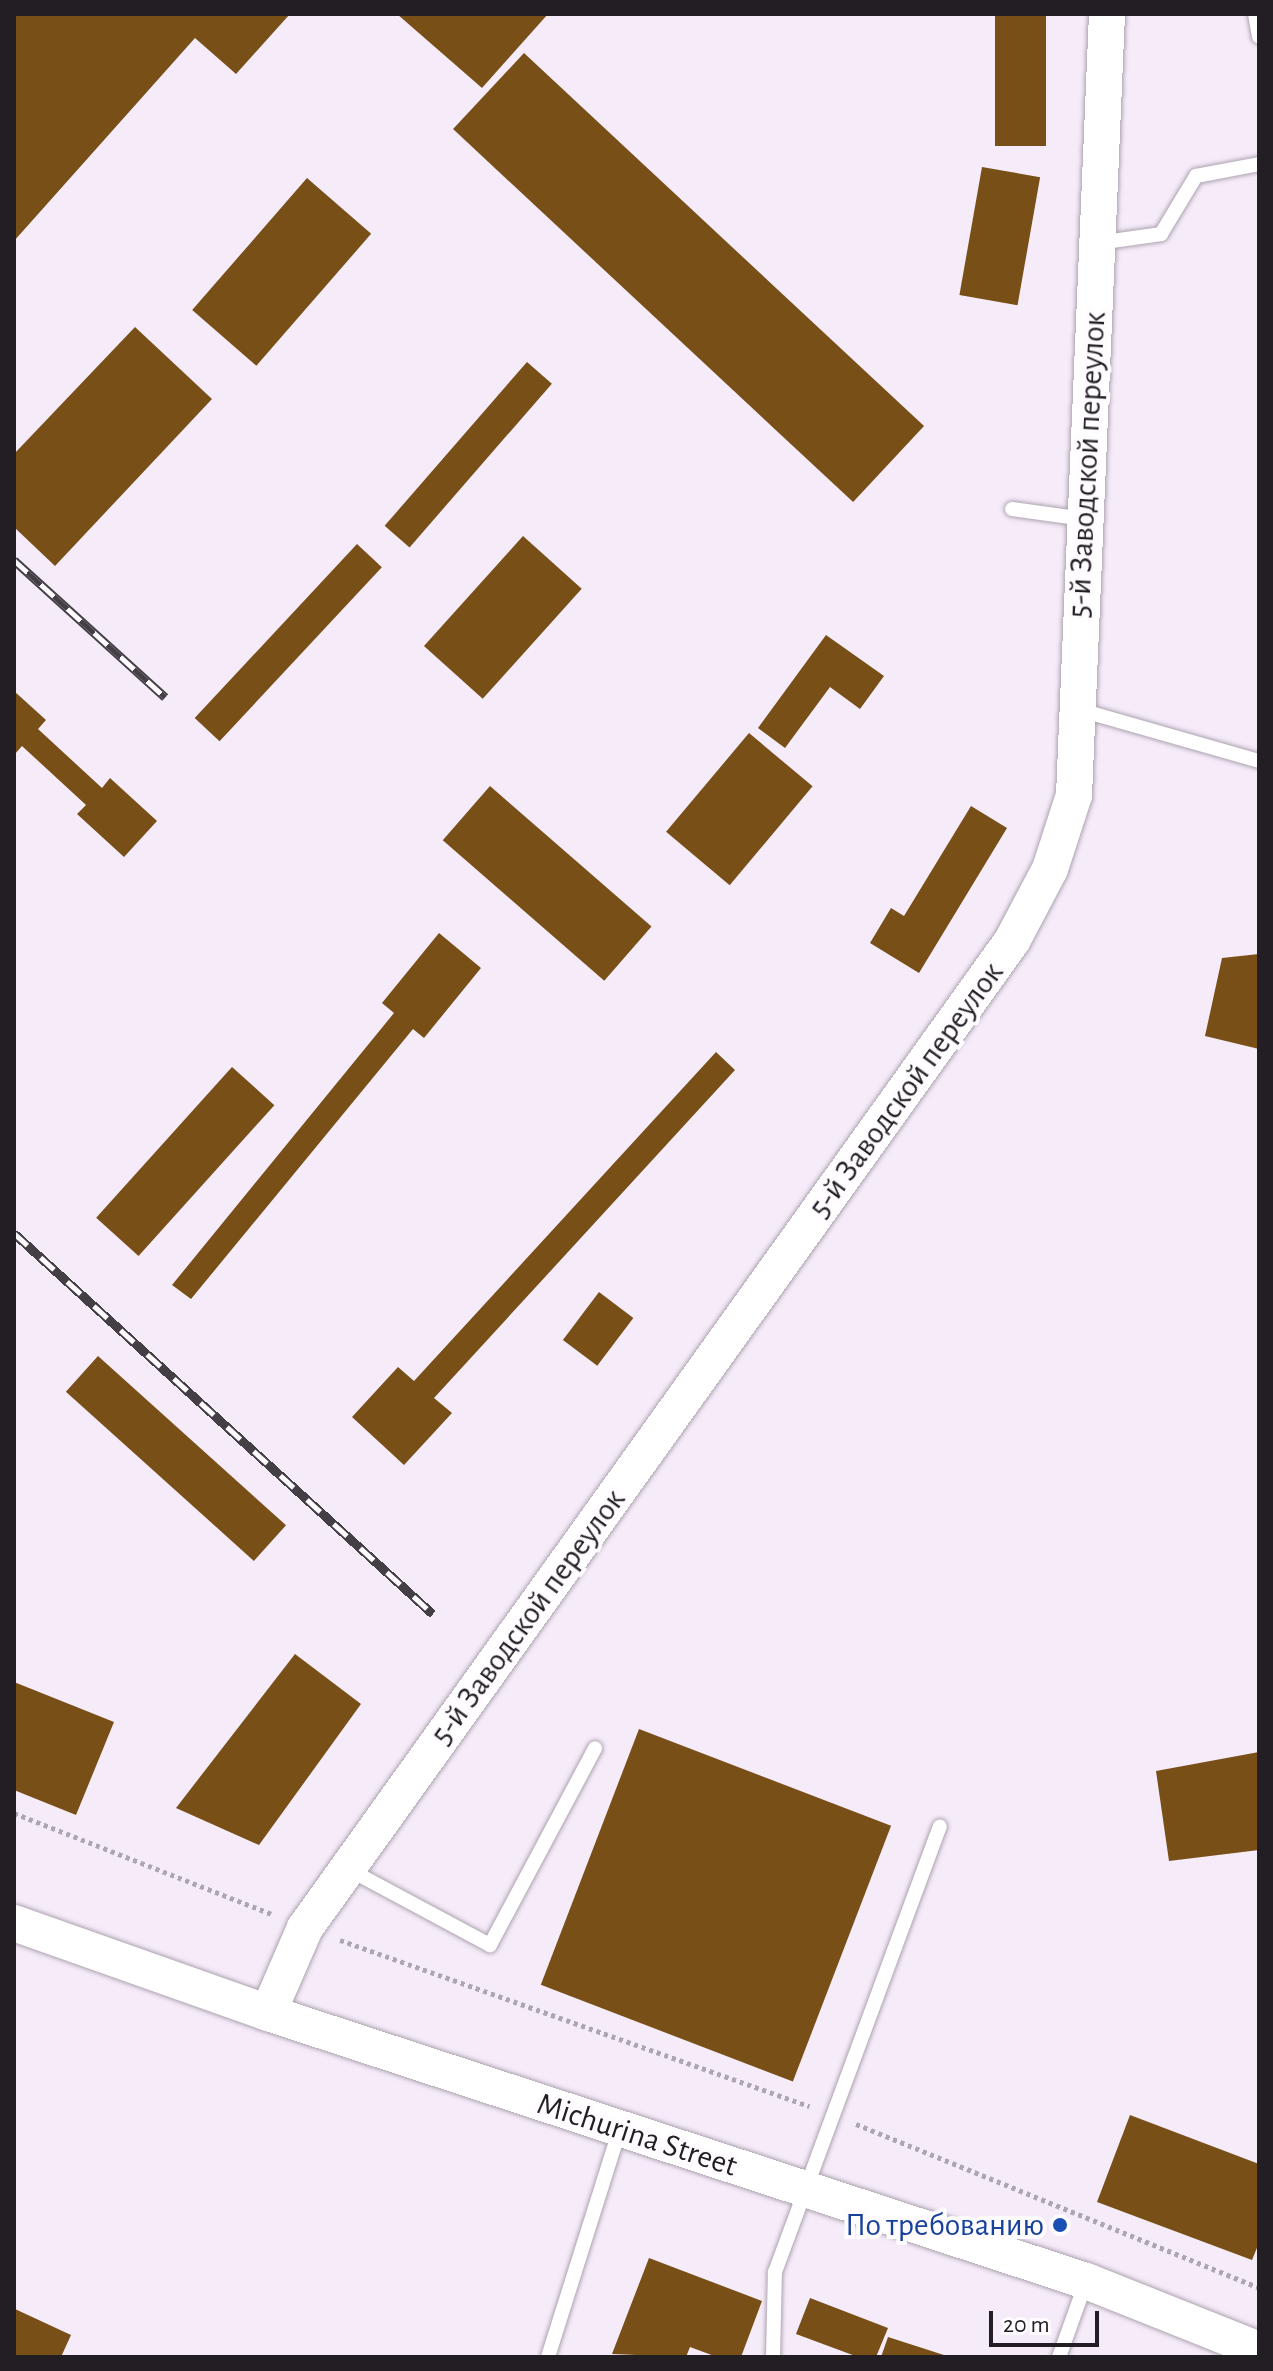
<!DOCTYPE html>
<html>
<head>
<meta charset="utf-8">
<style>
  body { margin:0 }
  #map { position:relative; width:1273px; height:2371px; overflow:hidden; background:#f6ebf9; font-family:"Alegreya Sans",sans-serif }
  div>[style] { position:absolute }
  .building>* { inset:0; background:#774f17; transform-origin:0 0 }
  .path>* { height:5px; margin-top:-2.5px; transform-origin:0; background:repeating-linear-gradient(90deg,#ada5b0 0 4px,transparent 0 8px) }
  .roads { filter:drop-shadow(0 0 2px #ada3af) drop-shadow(0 0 2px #ada3af) }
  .service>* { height:14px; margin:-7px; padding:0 7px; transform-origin:7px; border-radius:7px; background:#fff }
  .tertiary>* { height:36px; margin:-18px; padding:0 18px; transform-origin:18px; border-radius:18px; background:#fff }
  .rail>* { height:9px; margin-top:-4.5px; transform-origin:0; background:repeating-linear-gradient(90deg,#fefcff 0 18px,#443f45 0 36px); box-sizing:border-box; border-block:2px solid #443f45 }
  .dots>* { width:22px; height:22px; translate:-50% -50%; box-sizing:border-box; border:4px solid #fefcff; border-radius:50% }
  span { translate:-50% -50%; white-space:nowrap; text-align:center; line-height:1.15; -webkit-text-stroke:8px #fefcff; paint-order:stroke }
  .street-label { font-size:32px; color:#221e23 }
  .transit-label { font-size:32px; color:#164399 }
  .right { translate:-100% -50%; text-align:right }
  .frame { position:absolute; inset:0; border:16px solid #221e23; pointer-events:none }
  .scale { position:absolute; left:989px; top:2311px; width:110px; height:36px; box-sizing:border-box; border:4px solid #221e23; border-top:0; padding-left:10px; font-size:24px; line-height:28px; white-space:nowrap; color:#221e23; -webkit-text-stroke:6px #fefcff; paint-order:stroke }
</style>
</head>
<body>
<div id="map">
  <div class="building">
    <i style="clip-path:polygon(14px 14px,290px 14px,236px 74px,195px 38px,14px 241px)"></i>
    <i style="clip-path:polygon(397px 14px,548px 14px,482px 88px)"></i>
    <i style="left:995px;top:14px;width:51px;height:132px"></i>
    <i style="left:524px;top:53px;width:547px;height:104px;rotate:43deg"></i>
    <i style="left:982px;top:167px;width:59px;height:130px;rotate:10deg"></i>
    <i style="left:307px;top:178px;width:85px;height:175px;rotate:41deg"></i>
    <i style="clip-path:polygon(135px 327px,212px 399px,55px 566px,14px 527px,14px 454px)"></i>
    <i style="left:527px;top:362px;width:33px;height:217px;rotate:41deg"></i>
    <i style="left:523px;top:536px;width:79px;height:148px;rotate:42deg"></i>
    <i style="left:357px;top:544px;width:34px;height:238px;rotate:43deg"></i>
    <i style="clip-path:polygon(826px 635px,884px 676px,860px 709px,830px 687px,785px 748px,758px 728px)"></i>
    <i style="clip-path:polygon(14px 691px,46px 720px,38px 729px,102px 788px,110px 778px,157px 821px,124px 857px,77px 814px,86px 805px,22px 746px,14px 755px)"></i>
    <i style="left:749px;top:733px;width:83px;height:129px;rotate:40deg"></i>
    <i style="left:490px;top:786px;width:214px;height:72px;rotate:41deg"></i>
    <i style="clip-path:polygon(971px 806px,1007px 828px,919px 973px,870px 943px,891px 908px,904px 916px)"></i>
    <i style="clip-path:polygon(439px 933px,481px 968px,424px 1038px,413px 1029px,191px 1299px,172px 1285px,394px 1013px,382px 1003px)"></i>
    <i style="clip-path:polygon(1259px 954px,1259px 1049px,1205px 1036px,1222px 958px)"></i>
    <i style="clip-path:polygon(716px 1052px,735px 1070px,434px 1398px,452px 1413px,404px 1465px,352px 1417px,398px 1367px,414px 1381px)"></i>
    <i style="left:232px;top:1067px;width:57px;height:203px;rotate:42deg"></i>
    <i style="left:599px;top:1292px;width:43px;height:60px;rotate:37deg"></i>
    <i style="left:98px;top:1356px;width:253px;height:48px;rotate:42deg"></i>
    <i style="clip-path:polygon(295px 1654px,361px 1704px,259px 1845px,176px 1808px)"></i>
    <i style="clip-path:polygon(14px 1682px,114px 1722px,76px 1815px,14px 1790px)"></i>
    <i style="left:639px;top:1729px;width:270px;height:274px;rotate:21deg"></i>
    <i style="clip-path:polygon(1259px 1752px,1259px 1850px,1169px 1861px,1156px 1771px)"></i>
    <i style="clip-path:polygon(1130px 2115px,1259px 2164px,1259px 2243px,1252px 2260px,1097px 2202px)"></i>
    <i style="clip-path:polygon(649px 2258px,762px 2301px,741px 2357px,717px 2357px,690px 2347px,686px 2357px,612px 2354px)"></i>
    <i style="clip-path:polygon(810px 2298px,888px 2328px,876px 2357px,858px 2357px,796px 2334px)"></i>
    <i style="clip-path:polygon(15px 2309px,71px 2335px,61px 2357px,14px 2357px)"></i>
    <i style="clip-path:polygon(888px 2337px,947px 2356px,947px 2357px,881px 2357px)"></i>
  </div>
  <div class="path">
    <i style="left:14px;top:1813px;width:279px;rotate:21.4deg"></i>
    <i style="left:340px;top:1940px;width:498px;rotate:19.5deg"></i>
    <i style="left:856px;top:2124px;width:435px;rotate:22.1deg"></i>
  </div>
  <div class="roads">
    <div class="service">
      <i style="left:1255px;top:14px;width:23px;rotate:80deg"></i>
      <i style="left:1098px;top:243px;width:64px;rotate:-8.1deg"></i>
      <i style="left:1161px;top:234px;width:68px;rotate:-58.9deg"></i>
      <i style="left:1196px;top:176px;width:64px;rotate:-10.8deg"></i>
      <i style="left:1012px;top:509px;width:73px;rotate:7.9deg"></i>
      <i style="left:1080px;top:710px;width:186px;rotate:15.9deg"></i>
      <i style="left:348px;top:1869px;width:161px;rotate:28.2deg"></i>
      <i style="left:490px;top:1945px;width:223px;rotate:-61.9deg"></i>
      <i style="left:548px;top:2357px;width:239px;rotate:-72.5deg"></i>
      <i style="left:773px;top:2357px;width:85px;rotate:-88.7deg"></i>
      <i style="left:775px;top:2272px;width:475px;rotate:-69.7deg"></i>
      <i style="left:1059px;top:2357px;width:80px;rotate:-70.2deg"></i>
    </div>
    <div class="tertiary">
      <i style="left:14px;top:1923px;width:269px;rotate:19.5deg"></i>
      <i style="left:268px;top:2013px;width:861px;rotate:18.14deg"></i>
      <i style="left:1086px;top:2281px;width:186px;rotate:21.7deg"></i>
      <i style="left:268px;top:2013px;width:93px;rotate:-66.5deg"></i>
      <i style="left:305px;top:1928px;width:1214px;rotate:-54.39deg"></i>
      <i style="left:1012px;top:941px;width:81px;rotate:-62.2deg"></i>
      <i style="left:1050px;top:869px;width:78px;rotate:-72deg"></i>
      <i style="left:1074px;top:795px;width:782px;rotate:-87.58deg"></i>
    </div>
  </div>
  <div class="rail">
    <i style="left:14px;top:560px;width:204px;rotate:42.2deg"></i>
    <i style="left:14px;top:1233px;width:566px;rotate:42.28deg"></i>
  </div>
  <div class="dots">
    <i style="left:1060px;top:2225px;background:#1a4fb4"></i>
  </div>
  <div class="street-label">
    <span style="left:1087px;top:465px;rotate:-87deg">5-й Заводской переулок</span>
    <span style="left:906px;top:1090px;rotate:-54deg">5-й Заводской переулок</span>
    <span style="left:528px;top:1617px;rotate:-54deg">5-й Заводской переулок</span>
    <span style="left:637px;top:2135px;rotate:18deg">Michurina Street</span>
  </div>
  <div class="transit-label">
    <span class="right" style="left:1044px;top:2225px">По требованию</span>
  </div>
  <div class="frame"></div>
  <div class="scale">20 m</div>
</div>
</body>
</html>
